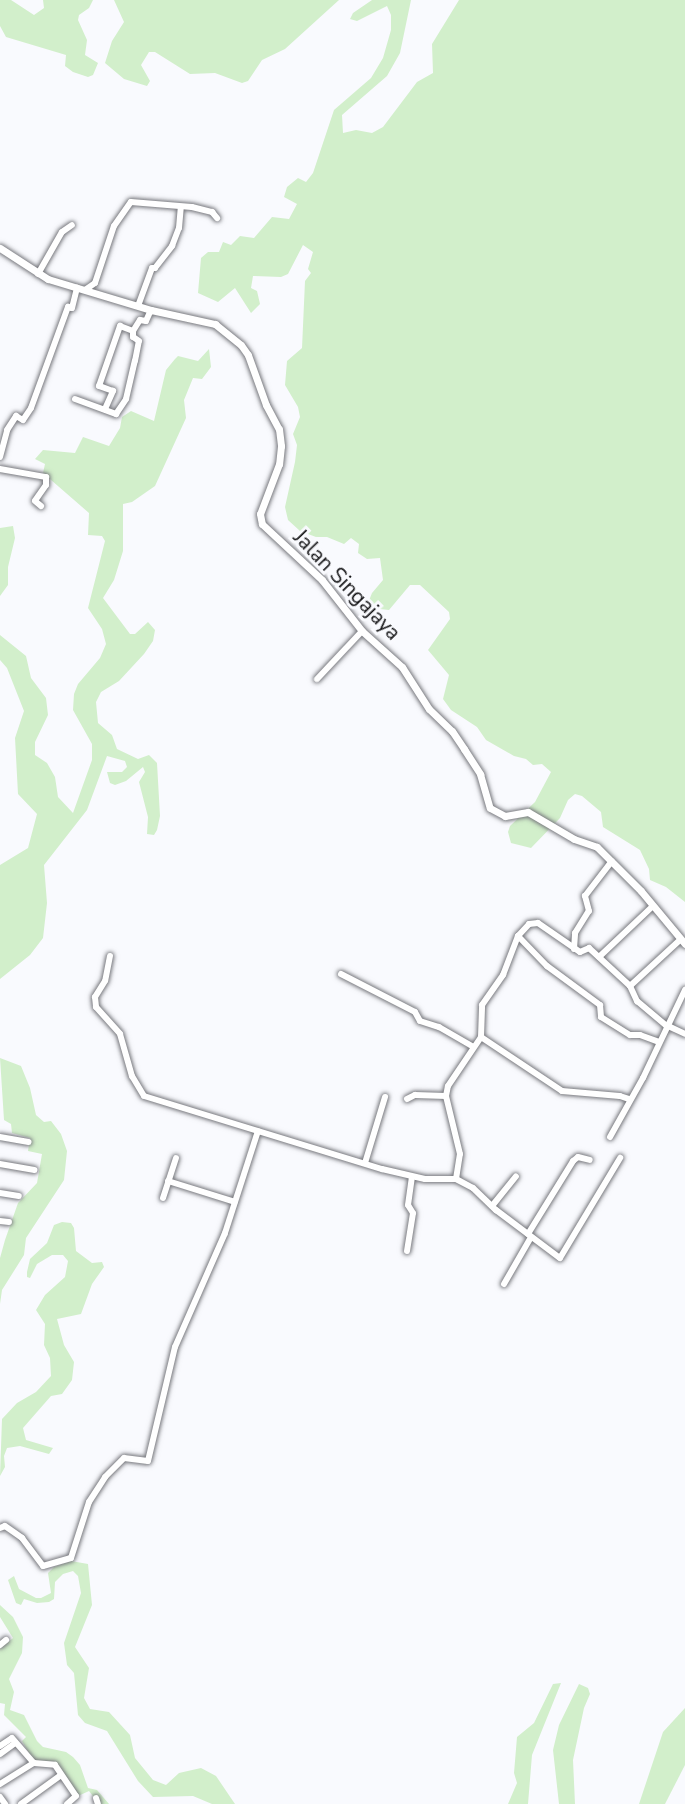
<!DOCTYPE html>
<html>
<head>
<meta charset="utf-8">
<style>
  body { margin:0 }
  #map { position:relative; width:685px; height:1804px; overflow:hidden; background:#f9fafe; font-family:"Nunito Sans",sans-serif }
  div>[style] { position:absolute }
  .green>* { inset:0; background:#d2efcb }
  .roads { filter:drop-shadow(0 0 2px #78797e) drop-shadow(0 0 2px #78797e) }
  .minor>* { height:6px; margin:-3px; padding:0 3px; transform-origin:3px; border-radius:3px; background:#fff }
  .tertiary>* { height:7px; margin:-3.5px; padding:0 3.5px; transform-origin:3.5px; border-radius:3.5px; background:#fff }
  span { translate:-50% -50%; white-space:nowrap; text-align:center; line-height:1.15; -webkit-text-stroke:6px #f9fafe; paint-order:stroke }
  .street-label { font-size:21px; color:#131315 }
</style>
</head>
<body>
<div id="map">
  <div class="green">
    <i style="clip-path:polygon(0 0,11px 0,34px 15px,44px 8px,43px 0,93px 0,89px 8px,79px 15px,78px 20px,87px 40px,85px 55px,98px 63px,93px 75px,88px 77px,73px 72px,65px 66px,66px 55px,6px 37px,0 26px)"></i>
    <i style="clip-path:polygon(114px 0,339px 0,285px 49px,262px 60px,248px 81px,242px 83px,215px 73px,190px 74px,155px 52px,149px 52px,141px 65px,150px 81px,147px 86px,124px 79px,105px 63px,112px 41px,124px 22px)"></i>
    <i style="clip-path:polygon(372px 0,411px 0,400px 53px,387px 76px,342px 115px,343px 133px,356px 130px,372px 133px,383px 127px,417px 82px,433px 73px,432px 44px,459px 0,685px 0,685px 902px,666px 887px,650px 880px,649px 869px,640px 850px,603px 827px,601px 812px,582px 796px,575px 794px,568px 800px,560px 818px,531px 848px,511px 843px,508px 832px,510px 826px,535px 802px,551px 772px,542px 764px,533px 765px,526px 759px,514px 756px,486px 740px,477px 727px,451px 710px,443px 699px,449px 675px,428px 650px,450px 619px,449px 612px,420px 585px,410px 585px,389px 610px,371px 608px,368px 603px,372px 593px,383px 580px,380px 558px,367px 559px,358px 553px,359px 544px,351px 538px,344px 544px,327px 537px,316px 537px,300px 531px,288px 520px,285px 507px,295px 462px,297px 445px,293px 434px,300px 417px,298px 407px,285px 385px,287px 361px,302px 348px,305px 281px,311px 273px,308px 269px,313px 252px,303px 245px,288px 274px,281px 277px,253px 276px,251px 288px,257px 291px,260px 304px,251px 313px,235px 288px,218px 302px,198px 293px,201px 258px,208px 252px,219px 252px,223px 242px,231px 245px,240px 236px,254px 238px,272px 217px,289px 219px,297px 204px,284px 197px,287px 187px,298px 178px,306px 182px,313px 173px,334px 110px,371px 78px,383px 58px,391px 30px,391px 15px,387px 6px,357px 21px,350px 19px,353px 13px)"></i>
    <i style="clip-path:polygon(209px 349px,211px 367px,202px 379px,193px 378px,184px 400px,186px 418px,155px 486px,132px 502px,123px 504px,123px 551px,114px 580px,103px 598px,130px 634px,135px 634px,148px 622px,155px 630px,153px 641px,144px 654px,119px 681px,101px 692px,96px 702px,98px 723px,112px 735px,117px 749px,138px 759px,149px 755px,157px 763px,160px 816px,157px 830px,154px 835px,147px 834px,148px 817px,139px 782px,145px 772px,143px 767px,126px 781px,115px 785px,110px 783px,107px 772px,122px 772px,127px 767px,125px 761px,107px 756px,87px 810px,44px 865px,47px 903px,43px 938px,30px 955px,0 979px,0 865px,28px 848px,37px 814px,18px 794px,15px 738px,24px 711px,7px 668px,0 660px,0 635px,26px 656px,31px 678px,46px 698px,48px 715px,35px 742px,35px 755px,47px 763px,55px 777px,58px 797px,73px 813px,92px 760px,92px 744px,73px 710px,74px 694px,78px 684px,100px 658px,106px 644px,102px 629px,88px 608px,105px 541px,102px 536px,88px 535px,89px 513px,43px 473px,45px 464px,35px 459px,43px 450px,75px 453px,83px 437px,109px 446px,120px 428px,122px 417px,131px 411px,154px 421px,166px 370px,175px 359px,178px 356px,198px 361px)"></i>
    <i style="clip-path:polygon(13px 526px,15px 538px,8px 567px,8px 585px,0 596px,0 528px)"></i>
    <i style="clip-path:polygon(0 1058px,21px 1066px,30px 1088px,36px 1115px,44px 1122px,51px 1121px,61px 1134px,67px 1151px,64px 1180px,26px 1238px,24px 1255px,2px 1290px,0 1304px,0 1258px,5px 1240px,18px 1203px,37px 1183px,42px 1154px,28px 1151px,30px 1138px,12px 1133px,11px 1124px,4px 1120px)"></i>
    <i style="clip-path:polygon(62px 1222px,71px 1223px,74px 1228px,76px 1251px,92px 1263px,102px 1262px,104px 1267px,92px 1284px,81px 1314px,57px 1319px,64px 1345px,74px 1362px,72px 1380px,62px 1394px,51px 1396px,23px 1428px,26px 1440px,53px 1448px,49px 1454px,20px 1446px,7px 1448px,4px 1456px,5px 1467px,0 1476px,2px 1419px,17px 1403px,36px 1392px,51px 1376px,50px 1358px,44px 1345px,45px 1324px,36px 1310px,45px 1295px,65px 1277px,68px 1261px,63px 1255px,52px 1255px,37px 1264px,30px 1278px,27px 1277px,27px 1272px,30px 1259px,47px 1243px,54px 1225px)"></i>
    <i style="clip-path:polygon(71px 1561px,88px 1564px,92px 1605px,75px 1647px,89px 1668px,84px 1698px,90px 1709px,109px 1712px,130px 1735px,135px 1758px,153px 1780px,166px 1785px,179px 1773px,201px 1768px,216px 1776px,235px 1804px,212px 1804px,193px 1796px,153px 1797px,138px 1781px,107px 1731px,85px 1723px,78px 1715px,74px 1673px,67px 1665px,64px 1643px,81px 1593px,78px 1576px,73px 1571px,63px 1574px,55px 1582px,54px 1599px,49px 1602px,37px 1603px,24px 1599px,21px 1605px,16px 1603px,8px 1580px,14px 1576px,19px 1589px,36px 1598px,41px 1598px,51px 1593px,48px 1573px,54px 1567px)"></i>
    <i style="clip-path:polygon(0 1605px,13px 1617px,23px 1637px,22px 1653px,9px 1679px,14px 1692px,10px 1710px,24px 1715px,37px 1741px,43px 1747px,66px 1752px,73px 1757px,80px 1765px,88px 1788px,97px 1790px,109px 1804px,99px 1804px,89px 1791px,78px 1796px,56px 1763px,34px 1762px,22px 1741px,26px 1737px,4px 1715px,5px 1704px,0 1703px,0 1649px,13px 1638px,0 1617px)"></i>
    <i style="clip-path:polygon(561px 1683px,532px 1755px,528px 1804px,508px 1804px,517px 1783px,514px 1773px,517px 1737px,534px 1723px,553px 1684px)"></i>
    <i style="clip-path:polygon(579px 1684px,588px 1688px,590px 1694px,584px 1708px,573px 1760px,575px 1804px,559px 1804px,553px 1750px,559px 1725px)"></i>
    <i style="clip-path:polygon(685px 1708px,685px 1765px,665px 1804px,639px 1804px,663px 1732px)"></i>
  </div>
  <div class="roads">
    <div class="minor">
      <i style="left:38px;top:274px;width:48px;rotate:-60.3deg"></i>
      <i style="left:62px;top:232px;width:12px;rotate:-35deg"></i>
      <i style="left:85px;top:290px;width:12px;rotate:-35deg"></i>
      <i style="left:95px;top:283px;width:60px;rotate:-71.6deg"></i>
      <i style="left:114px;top:226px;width:29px;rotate:-55deg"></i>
      <i style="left:131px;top:202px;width:61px;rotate:4.7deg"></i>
      <i style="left:192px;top:207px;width:21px;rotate:14deg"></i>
      <i style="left:212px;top:212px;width:8px;rotate:50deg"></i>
      <i style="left:138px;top:306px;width:40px;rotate:-69.8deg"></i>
      <i style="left:152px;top:268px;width:3px"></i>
      <i style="left:155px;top:268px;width:28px;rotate:-52deg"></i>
      <i style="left:172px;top:246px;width:19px;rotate:-69deg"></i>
      <i style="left:179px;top:228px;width:21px;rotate:-85deg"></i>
      <i style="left:133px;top:331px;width:13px;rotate:-58deg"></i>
      <i style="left:140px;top:320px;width:6px;rotate:9deg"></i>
      <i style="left:146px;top:321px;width:12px;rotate:-66deg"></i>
      <i style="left:75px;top:399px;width:44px;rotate:20.1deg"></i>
      <i style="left:116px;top:414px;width:18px;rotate:-56deg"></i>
      <i style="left:126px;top:399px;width:39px;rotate:-77deg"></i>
      <i style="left:135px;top:361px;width:20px;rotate:-79deg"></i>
      <i style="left:139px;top:341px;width:7px;rotate:-146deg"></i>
      <i style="left:133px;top:337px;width:6px;rotate:-90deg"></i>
      <i style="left:105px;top:409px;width:20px;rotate:-66deg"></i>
      <i style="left:113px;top:391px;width:15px;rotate:-160deg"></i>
      <i style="left:99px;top:386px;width:64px;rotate:-70.7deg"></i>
      <i style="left:120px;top:326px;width:14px;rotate:21deg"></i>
      <i style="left:0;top:457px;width:28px;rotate:-75deg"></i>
      <i style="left:7px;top:430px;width:17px;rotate:-57deg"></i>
      <i style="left:16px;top:416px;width:8px;rotate:30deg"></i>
      <i style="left:23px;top:420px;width:14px;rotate:-56deg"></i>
      <i style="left:31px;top:408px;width:108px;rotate:-69.9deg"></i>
      <i style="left:68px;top:307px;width:4px;rotate:14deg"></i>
      <i style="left:72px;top:308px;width:21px;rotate:-76deg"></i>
      <i style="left:0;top:469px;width:47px;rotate:9.9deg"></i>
      <i style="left:46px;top:477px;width:8px;rotate:90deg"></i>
      <i style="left:46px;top:485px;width:19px;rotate:125deg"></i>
      <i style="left:35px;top:501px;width:8px;rotate:40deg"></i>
      <i style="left:317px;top:679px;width:66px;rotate:-46.8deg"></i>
      <i style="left:518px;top:936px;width:42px;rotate:46deg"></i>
      <i style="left:547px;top:966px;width:66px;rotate:36.3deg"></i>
      <i style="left:600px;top:1005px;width:12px;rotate:85deg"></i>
      <i style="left:601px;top:1017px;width:34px;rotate:32deg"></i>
      <i style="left:630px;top:1035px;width:10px"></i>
      <i style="left:640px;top:1035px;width:20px;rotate:20deg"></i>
      <i style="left:574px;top:949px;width:16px;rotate:-86deg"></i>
      <i style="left:575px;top:933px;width:26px;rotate:-58deg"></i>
      <i style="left:589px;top:911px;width:16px;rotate:-105deg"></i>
      <i style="left:585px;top:896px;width:44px;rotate:-52.4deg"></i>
      <i style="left:110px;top:956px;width:25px;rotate:101deg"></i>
      <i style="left:105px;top:981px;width:19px;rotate:122deg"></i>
      <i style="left:95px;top:997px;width:10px;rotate:84deg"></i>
      <i style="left:96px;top:1007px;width:36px;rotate:48deg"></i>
      <i style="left:120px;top:1034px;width:44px;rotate:74.1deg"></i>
      <i style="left:132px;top:1076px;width:23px;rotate:59deg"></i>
      <i style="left:144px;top:1096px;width:249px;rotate:17.1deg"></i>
      <i style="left:382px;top:1169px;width:44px;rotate:13.1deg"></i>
      <i style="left:425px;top:1179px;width:31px"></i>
      <i style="left:456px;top:1179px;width:19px;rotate:28deg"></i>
      <i style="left:473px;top:1188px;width:32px;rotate:44deg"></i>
      <i style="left:496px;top:1210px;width:80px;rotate:36.9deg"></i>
      <i style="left:560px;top:1258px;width:117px;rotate:-59deg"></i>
      <i style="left:599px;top:957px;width:74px;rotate:-43.4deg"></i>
      <i style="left:341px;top:974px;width:83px;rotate:27.2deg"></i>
      <i style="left:415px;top:1012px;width:10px;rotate:61deg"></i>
      <i style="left:420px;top:1021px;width:20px;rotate:18deg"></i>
      <i style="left:439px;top:1027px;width:39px;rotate:30deg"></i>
      <i style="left:630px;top:986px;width:69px;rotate:-42.7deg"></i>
      <i style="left:481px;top:1037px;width:97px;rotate:33.7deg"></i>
      <i style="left:562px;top:1091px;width:58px;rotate:4.9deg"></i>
      <i style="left:620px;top:1096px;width:9px;rotate:18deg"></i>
      <i style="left:407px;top:1099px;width:9px;rotate:-27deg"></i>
      <i style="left:415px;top:1095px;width:31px;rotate:2deg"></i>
      <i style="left:0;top:1137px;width:29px;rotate:10deg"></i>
      <i style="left:610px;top:1137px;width:68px;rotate:-60.8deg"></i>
      <i style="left:643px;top:1078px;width:98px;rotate:-64.5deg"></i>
      <i style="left:365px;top:1163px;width:69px;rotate:-73.1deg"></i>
      <i style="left:0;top:1164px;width:35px;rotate:10deg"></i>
      <i style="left:456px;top:1179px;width:25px;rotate:-81deg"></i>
      <i style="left:460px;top:1154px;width:60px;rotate:-103.6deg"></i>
      <i style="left:446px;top:1096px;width:10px;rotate:-79deg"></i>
      <i style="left:448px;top:1086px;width:59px;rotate:-56deg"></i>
      <i style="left:481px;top:1037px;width:32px;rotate:-88deg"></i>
      <i style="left:482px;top:1005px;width:37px;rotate:-55deg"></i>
      <i style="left:503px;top:975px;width:42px;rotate:-69deg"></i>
      <i style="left:518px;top:936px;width:16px;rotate:-47deg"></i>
      <i style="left:529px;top:924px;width:9px;rotate:-6deg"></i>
      <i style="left:538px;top:923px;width:51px;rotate:34.6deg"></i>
      <i style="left:580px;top:952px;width:10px;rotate:-24deg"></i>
      <i style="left:589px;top:948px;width:56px;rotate:42.8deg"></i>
      <i style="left:630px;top:986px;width:17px;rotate:65deg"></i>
      <i style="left:637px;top:1001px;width:38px;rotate:40deg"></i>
      <i style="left:666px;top:1025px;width:21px;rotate:25deg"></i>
      <i style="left:168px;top:1181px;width:70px;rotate:17.4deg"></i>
      <i style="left:0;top:1193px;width:19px;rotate:9deg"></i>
      <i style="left:163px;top:1198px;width:42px;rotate:-72deg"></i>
      <i style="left:492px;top:1206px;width:38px;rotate:-51deg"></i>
      <i style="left:0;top:1221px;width:9px;rotate:6deg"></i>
      <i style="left:528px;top:1234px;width:86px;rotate:-58.3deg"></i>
      <i style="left:573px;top:1161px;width:6px;rotate:-39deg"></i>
      <i style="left:578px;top:1157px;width:12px;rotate:14deg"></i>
      <i style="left:407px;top:1251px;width:38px;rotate:-81deg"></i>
      <i style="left:413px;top:1213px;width:9px;rotate:-122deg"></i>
      <i style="left:408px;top:1205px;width:28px;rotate:-82deg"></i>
      <i style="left:504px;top:1284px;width:54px;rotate:-60.1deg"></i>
      <i style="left:0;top:1528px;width:5px;rotate:-22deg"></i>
      <i style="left:5px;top:1526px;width:21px;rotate:35deg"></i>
      <i style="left:22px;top:1538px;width:35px;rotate:53deg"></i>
      <i style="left:43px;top:1566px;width:29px;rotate:-16deg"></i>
      <i style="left:71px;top:1558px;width:59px;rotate:-72.2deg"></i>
      <i style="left:89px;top:1502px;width:30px;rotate:-57deg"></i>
      <i style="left:105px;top:1477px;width:27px;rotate:-45deg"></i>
      <i style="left:124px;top:1458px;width:24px;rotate:7deg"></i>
      <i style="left:148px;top:1461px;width:117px;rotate:-76.7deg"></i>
      <i style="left:175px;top:1347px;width:124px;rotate:-66.3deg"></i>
      <i style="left:225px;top:1233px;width:107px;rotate:-72.1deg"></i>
      <i style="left:0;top:1645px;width:8px;rotate:-40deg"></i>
      <i style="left:0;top:1746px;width:14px;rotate:-34deg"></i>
      <i style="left:12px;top:1738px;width:33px;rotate:49deg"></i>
      <i style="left:34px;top:1763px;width:21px;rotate:5deg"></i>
      <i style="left:55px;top:1765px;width:37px;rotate:56deg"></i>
      <i style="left:76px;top:1796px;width:12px;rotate:138deg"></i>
      <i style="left:0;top:1754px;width:19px;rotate:-36deg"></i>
      <i style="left:0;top:1784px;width:40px;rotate:-32deg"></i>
      <i style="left:0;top:1797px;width:9px;rotate:54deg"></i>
      <i style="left:96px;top:1798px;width:6px;rotate:72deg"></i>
      <i style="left:21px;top:1804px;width:49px;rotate:-35.9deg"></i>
    </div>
    <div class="tertiary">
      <i style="left:0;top:248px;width:57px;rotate:32.9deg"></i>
      <i style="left:48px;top:279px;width:108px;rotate:16.8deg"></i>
      <i style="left:151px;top:310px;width:66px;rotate:12.3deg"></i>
      <i style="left:215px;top:324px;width:33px;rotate:39deg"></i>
      <i style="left:241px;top:345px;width:12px;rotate:55deg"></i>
      <i style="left:248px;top:355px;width:53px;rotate:70.2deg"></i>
      <i style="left:266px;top:405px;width:27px;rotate:62deg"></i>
      <i style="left:279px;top:429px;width:17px;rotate:83deg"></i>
      <i style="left:281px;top:446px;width:18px;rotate:96deg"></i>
      <i style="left:279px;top:464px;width:53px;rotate:110.8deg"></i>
      <i style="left:260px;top:514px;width:10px;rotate:79deg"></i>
      <i style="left:262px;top:524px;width:82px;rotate:43deg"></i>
      <i style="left:322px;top:580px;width:65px;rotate:51.9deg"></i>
      <i style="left:362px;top:631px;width:54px;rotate:42deg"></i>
      <i style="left:402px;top:667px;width:50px;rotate:57.3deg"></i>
      <i style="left:429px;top:709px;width:32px;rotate:44deg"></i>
      <i style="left:452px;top:731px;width:22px;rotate:56deg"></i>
      <i style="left:464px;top:749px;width:30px;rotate:57deg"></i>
      <i style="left:480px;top:774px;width:35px;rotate:74deg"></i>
      <i style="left:490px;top:808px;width:17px;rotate:28deg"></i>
      <i style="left:505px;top:816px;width:23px;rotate:-10deg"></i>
      <i style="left:528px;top:812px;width:53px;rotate:30.4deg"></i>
      <i style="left:574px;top:839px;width:24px;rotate:19deg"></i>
      <i style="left:597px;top:847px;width:62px;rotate:45deg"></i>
      <i style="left:641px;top:891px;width:69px;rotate:50.3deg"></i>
    </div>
  </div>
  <div class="street-label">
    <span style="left:347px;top:585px;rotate:46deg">Jalan Singajaya</span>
  </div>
</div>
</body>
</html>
